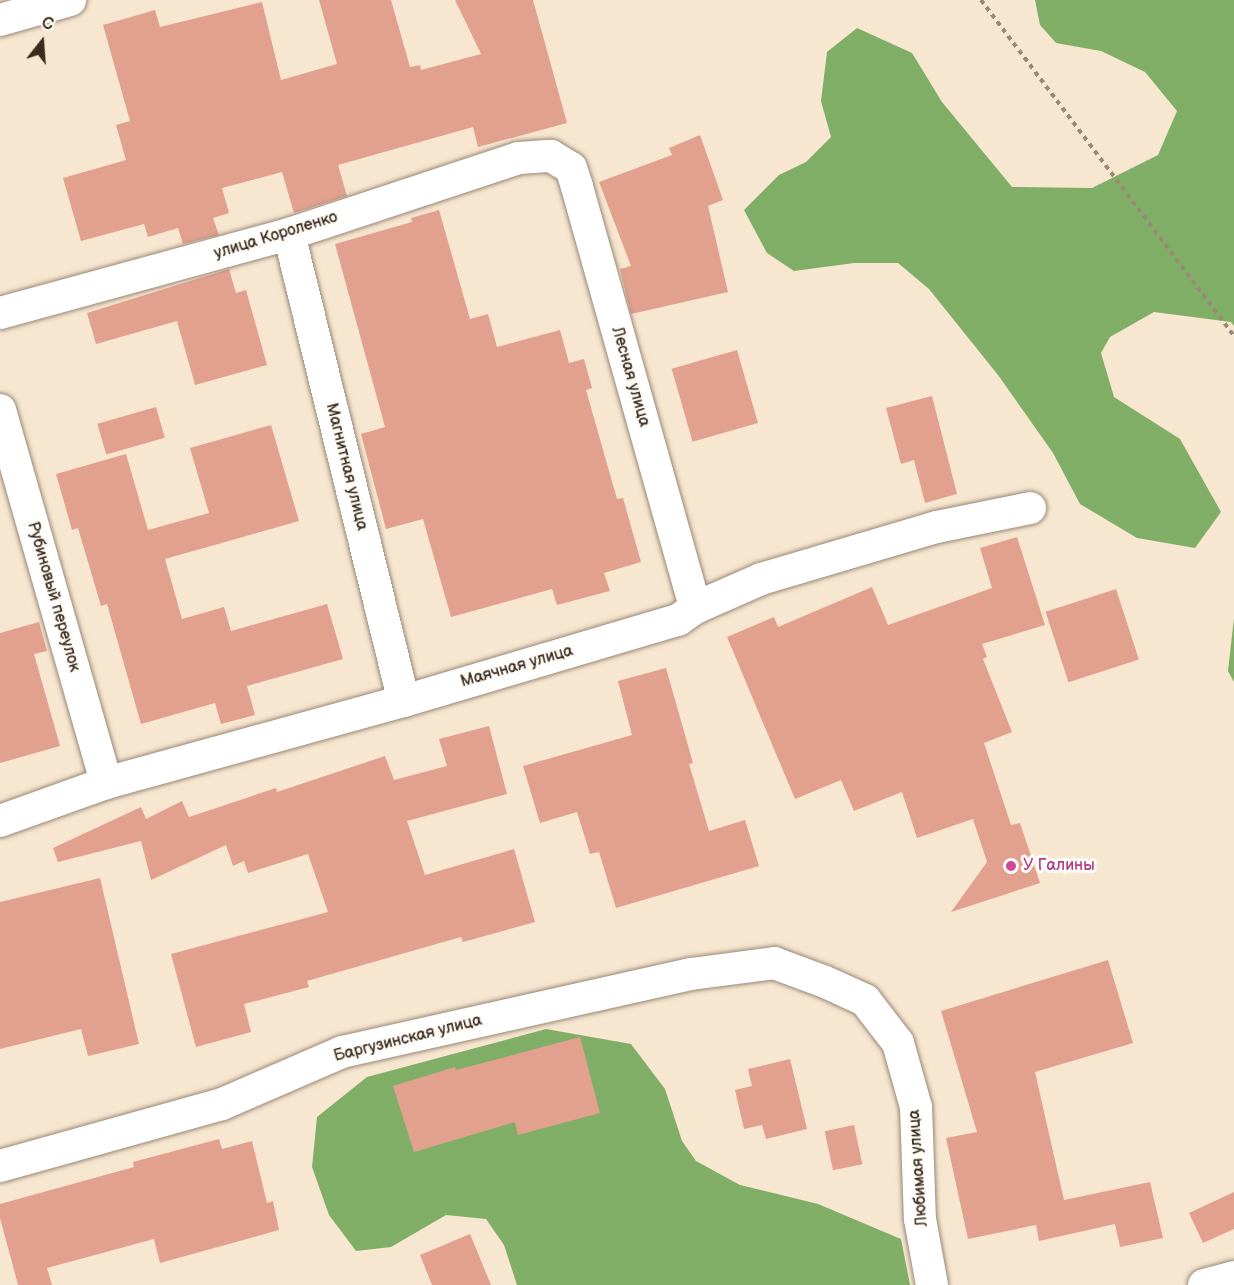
<!DOCTYPE html>
<html>
<head>
<meta charset="utf-8">
<style>
  body { margin:0 }
  #map { position:relative; width:1234px; height:1285px; overflow:hidden; background:#f7e6d0; font-family:"Balsamiq Sans",sans-serif }
  div>[style] { position:absolute }
  .forest>* { inset:0; background:#80ae67 }
  .building>* { inset:0; background:#e2a18f; transform-origin:0 0 }
  .path>* { height:4px; margin-top:-2px; transform-origin:0; background:repeating-linear-gradient(90deg,#987 0 4.5px,transparent 0 9px) }
  .roads { filter:drop-shadow(0 0 2px #987) drop-shadow(0 0 2px #987) }
  .minor>* { height:32px; margin:-16px; padding:0 16px; transform-origin:16px; border-radius:16px; background:#fff }
  .dots>* { width:16px; height:16px; translate:-50% -50%; box-sizing:border-box; border:3px solid #fdfcf7; border-radius:50% }
  span { translate:-50% -50%; white-space:nowrap; text-align:center; line-height:1.15; -webkit-text-stroke:6px #fdfcf7; paint-order:stroke }
  .street-label { font-size:16px; color:#3b2a1e }
  .hotel-label { font-size:16px; color:#b23c85 }
  .left { translate:0 -50%; text-align:left }
  .north { position:absolute; left:12px; top:12px; width:60px; height:60px; -webkit-text-stroke:4px #fdfcf7; paint-order:stroke; rotate:17deg; font-size:16px; font-weight:700; line-height:24px; text-align:center; color:#3b2a1e }
  .north::after { content:''; display:block; margin:auto; width:21px; height:27px; background:#3b2a1e; clip-path:polygon(50% 0,100% 100%,50% 72%,0 100%) }
</style>
</head>
<body>
<div id="map">
  <div class="forest">
    <i style="clip-path:polygon(1035px 0,1234px 0,1234px 326px,1231px 322px,1154px 312px,1110px 337px,1101px 353px,1114px 397px,1180px 439px,1221px 512px,1195px 548px,1137px 538px,1080px 504px,1053px 453px,998px 375px,929px 289px,898px 263px,854px 263px,794px 271px,767px 253px,744px 210px,779px 175px,806px 162px,831px 137px,821px 101px,827px 52px,857px 28px,912px 53px,942px 102px,1012px 187px,1092px 188px,1158px 155px,1177px 111px,1145px 72px,1101px 51px,1056px 43px,1040px 25px)"></i>
    <i style="clip-path:polygon(1234px 618px,1234px 682px,1228px 671px)"></i>
    <i style="clip-path:polygon(546px 1029px,631px 1044px,665px 1089px,682px 1141px,696px 1161px,740px 1185px,818px 1204px,901px 1239px,910px 1285px,517px 1285px,504px 1245px,486px 1219px,446px 1215px,391px 1247px,356px 1251px,329px 1215px,312px 1167px,317px 1117px,367px 1077px)"></i>
  </div>
  <div class="building">
    <i style="clip-path:polygon(319px 0,391px 0,410px 67px,420px 65px,421px 70px,481px 54px,455px 0,533px 0,567px 123px,478px 147px,473px 127px,338px 165px,347px 196px,294px 213px,282px 172px,222px 188px,229px 213px,213px 218px,219px 235px,183px 244px,178px 228px,148px 237px,144px 224px,81px 241px,63px 178px,126px 160px,116px 125px,130px 121px,103px 25px,155px 10px,160px 27px,262px 2px,281px 80px,337px 64px)"></i>
    <i style="clip-path:polygon(700px 135px,723px 200px,708px 206px,728px 292px,631px 314px,620px 269px,631px 266px,599px 182px,672px 155px,669px 148px)"></i>
    <i style="clip-path:polygon(439px 210px,470px 319px,488px 314px,497px 347px,560px 330px,569px 363px,584px 359px,592px 388px,586px 390px,617px 499px,623px 498px,641px 562px,604px 573px,610px 591px,557px 605px,552px 589px,451px 617px,423px 519px,386px 529px,361px 434px,385px 427px,335px 244px,412px 222px,411px 218px)"></i>
    <i style="clip-path:polygon(229px 269px,236px 293px,246px 290px,267px 365px,195px 385px,177px 321px,96px 344px,87px 313px)"></i>
    <i style="left:737px;top:350px;width:76px;height:68px;rotate:74deg"></i>
    <i style="clip-path:polygon(932px 396px,957px 494px,925px 503px,914px 460px,901px 464px,886px 408px)"></i>
    <i style="left:156px;top:407px;width:32px;height:61px;rotate:74deg"></i>
    <i style="clip-path:polygon(271px 425px,299px 521px,165px 559px,182px 619px,224px 607px,231px 631px,327px 604px,343px 659px,247px 686px,255px 715px,221px 724px,215px 703px,141px 724px,107px 604px,101px 606px,78px 528px,72px 530px,56px 474px,126px 454px,148px 530px,209px 513px,190px 448px)"></i>
    <i style="clip-path:polygon(1017px 537px,1045px 625px,982px 644px,987px 657px,983px 659px,1012px 732px,984px 743px,1011px 825px,1020px 823px,1040px 883px,951px 912px,987px 862px,973px 819px,917px 838px,902px 792px,854px 811px,841px 780px,795px 799px,727px 637px,774px 617px,778px 627px,872px 587px,888px 625px,992px 588px,980px 548px)"></i>
    <i style="left:1116px;top:589px;width:74px;height:74px;rotate:72deg"></i>
    <i style="clip-path:polygon(39px 622px,47px 651px,34px 654px,60px 746px,0 763px,0 633px)"></i>
    <i style="clip-path:polygon(666px 668px,693px 763px,689px 764px,709px 831px,745px 820px,759px 866px,616px 908px,599px 852px,590px 854px,577px 812px,540px 823px,523px 766px,632px 735px,618px 681px)"></i>
    <i style="clip-path:polygon(489px 726px,507px 794px,407px 821px,425px 875px,514px 849px,535px 922px,463px 942px,461px 937px,307px 981px,309px 987px,244px 1004px,251px 1032px,196px 1047px,171px 954px,328px 912px,308px 854px,248px 873px,244px 861px,233px 866px,226px 845px,151px 880px,141px 841px,58px 862px,53px 848px,141px 807px,146px 819px,182px 801px,189px 817px,276px 788px,277px 792px,385px 756px,394px 780px,447px 766px,439px 739px)"></i>
    <i style="clip-path:polygon(100px 878px,139px 1044px,88px 1056px,81px 1029px,0 1049px,0 902px)"></i>
    <i style="clip-path:polygon(1108px 960px,1133px 1043px,1035px 1072px,1064px 1200px,1150px 1182px,1163px 1238px,1120px 1247px,1115px 1224px,1039px 1241px,1036px 1225px,968px 1239px,946px 1138px,977px 1132px,941px 1011px)"></i>
    <i style="clip-path:polygon(580px 1037px,600px 1113px,518px 1135px,515px 1122px,414px 1152px,393px 1086px,455px 1067px,456px 1070px)"></i>
    <i style="clip-path:polygon(790px 1059px,807px 1129px,766px 1139px,762px 1125px,744px 1129px,735px 1090px,752px 1086px,748px 1069px)"></i>
    <i style="left:854px;top:1125px;width:40px;height:30px;rotate:78deg"></i>
    <i style="clip-path:polygon(219px 1139px,222px 1149px,252px 1141px,267px 1203px,273px 1201px,279px 1230px,160px 1263px,154px 1239px,47px 1268px,52px 1285px,18px 1285px,0 1218px,0 1204px,134px 1167px,133px 1162px)"></i>
    <i style="clip-path:polygon(1234px 1192px,1234px 1229px,1203px 1243px,1189px 1213px)"></i>
    <i style="clip-path:polygon(470px 1234px,491px 1285px,432px 1285px,420px 1255px)"></i>
  </div>
  <div class="path">
    <i style="left:981px;top:0;width:421px;rotate:53deg"></i>
  </div>
  <div class="roads">
    <div class="minor">
      <i style="left:0;top:20px;width:73px;rotate:-15.9deg"></i>
      <i style="left:289px;top:234px;width:481px;rotate:76.2deg"></i>
      <i style="left:0;top:313px;width:300px;rotate:-15.3deg"></i>
      <i style="left:289px;top:234px;width:242px;rotate:-18.3deg"></i>
      <i style="left:519px;top:158px;width:32px;rotate:-4deg"></i>
      <i style="left:551px;top:156px;width:23px;rotate:31deg"></i>
      <i style="left:571px;top:168px;width:20px;rotate:72deg"></i>
      <i style="left:577px;top:187px;width:437px;rotate:74.3deg"></i>
      <i style="left:0;top:410px;width:388px;rotate:74.1deg"></i>
      <i style="left:0;top:821px;width:113px;rotate:-19.7deg"></i>
      <i style="left:106px;top:783px;width:309px;rotate:-15.4deg"></i>
      <i style="left:404px;top:701px;width:286px;rotate:-16.5deg"></i>
      <i style="left:678px;top:620px;width:21px;rotate:-35deg"></i>
      <i style="left:695px;top:608px;width:72px;rotate:-23.7deg"></i>
      <i style="left:761px;top:579px;width:184px;rotate:-16.5deg"></i>
      <i style="left:937px;top:527px;width:95px;rotate:-11.5deg"></i>
      <i style="left:0;top:1166px;width:230px;rotate:-15.6deg"></i>
      <i style="left:222px;top:1104px;width:131px;rotate:-23.4deg"></i>
      <i style="left:342px;top:1052px;width:358px;rotate:-12.6deg"></i>
      <i style="left:691px;top:974px;width:84px;rotate:-7.5deg"></i>
      <i style="left:774px;top:963px;width:54px;rotate:20.4deg"></i>
      <i style="left:825px;top:982px;width:44px;rotate:24.2deg"></i>
      <i style="left:865px;top:1000px;width:54px;rotate:52.5deg"></i>
      <i style="left:898px;top:1043px;width:66px;rotate:74.3deg"></i>
      <i style="left:916px;top:1107px;width:112px;rotate:88deg"></i>
      <i style="left:920px;top:1219px;width:67px;rotate:79.7deg"></i>
      <i style="left:1204px;top:1285px;width:31px;rotate:-15deg"></i>
    </div>
  </div>
  <div class="dots">
    <i style="left:1011px;top:866px;background:#d1479c"></i>
  </div>
  <div class="street-label">
    <span style="left:276px;top:236px;rotate:-17deg">улица Короленко</span>
    <span style="left:630px;top:377px;rotate:74deg">Лесная улица</span>
    <span style="left:346px;top:467px;rotate:76deg">Магнитная улица</span>
    <span style="left:53px;top:597px;rotate:74deg">Рубиновый переулок</span>
    <span style="left:517px;top:667px;rotate:-16deg">Маячная улица</span>
    <span style="left:408px;top:1039px;rotate:-14deg">Баргузинская улица</span>
    <span style="left:919px;top:1168px;rotate:-94deg">Любимая улица</span>
  </div>
  <div class="hotel-label">
    <span class="left" style="left:1023px;top:866px">У Галины</span>
  </div>
  <div class="north">С</div>
</div>
</body>
</html>
